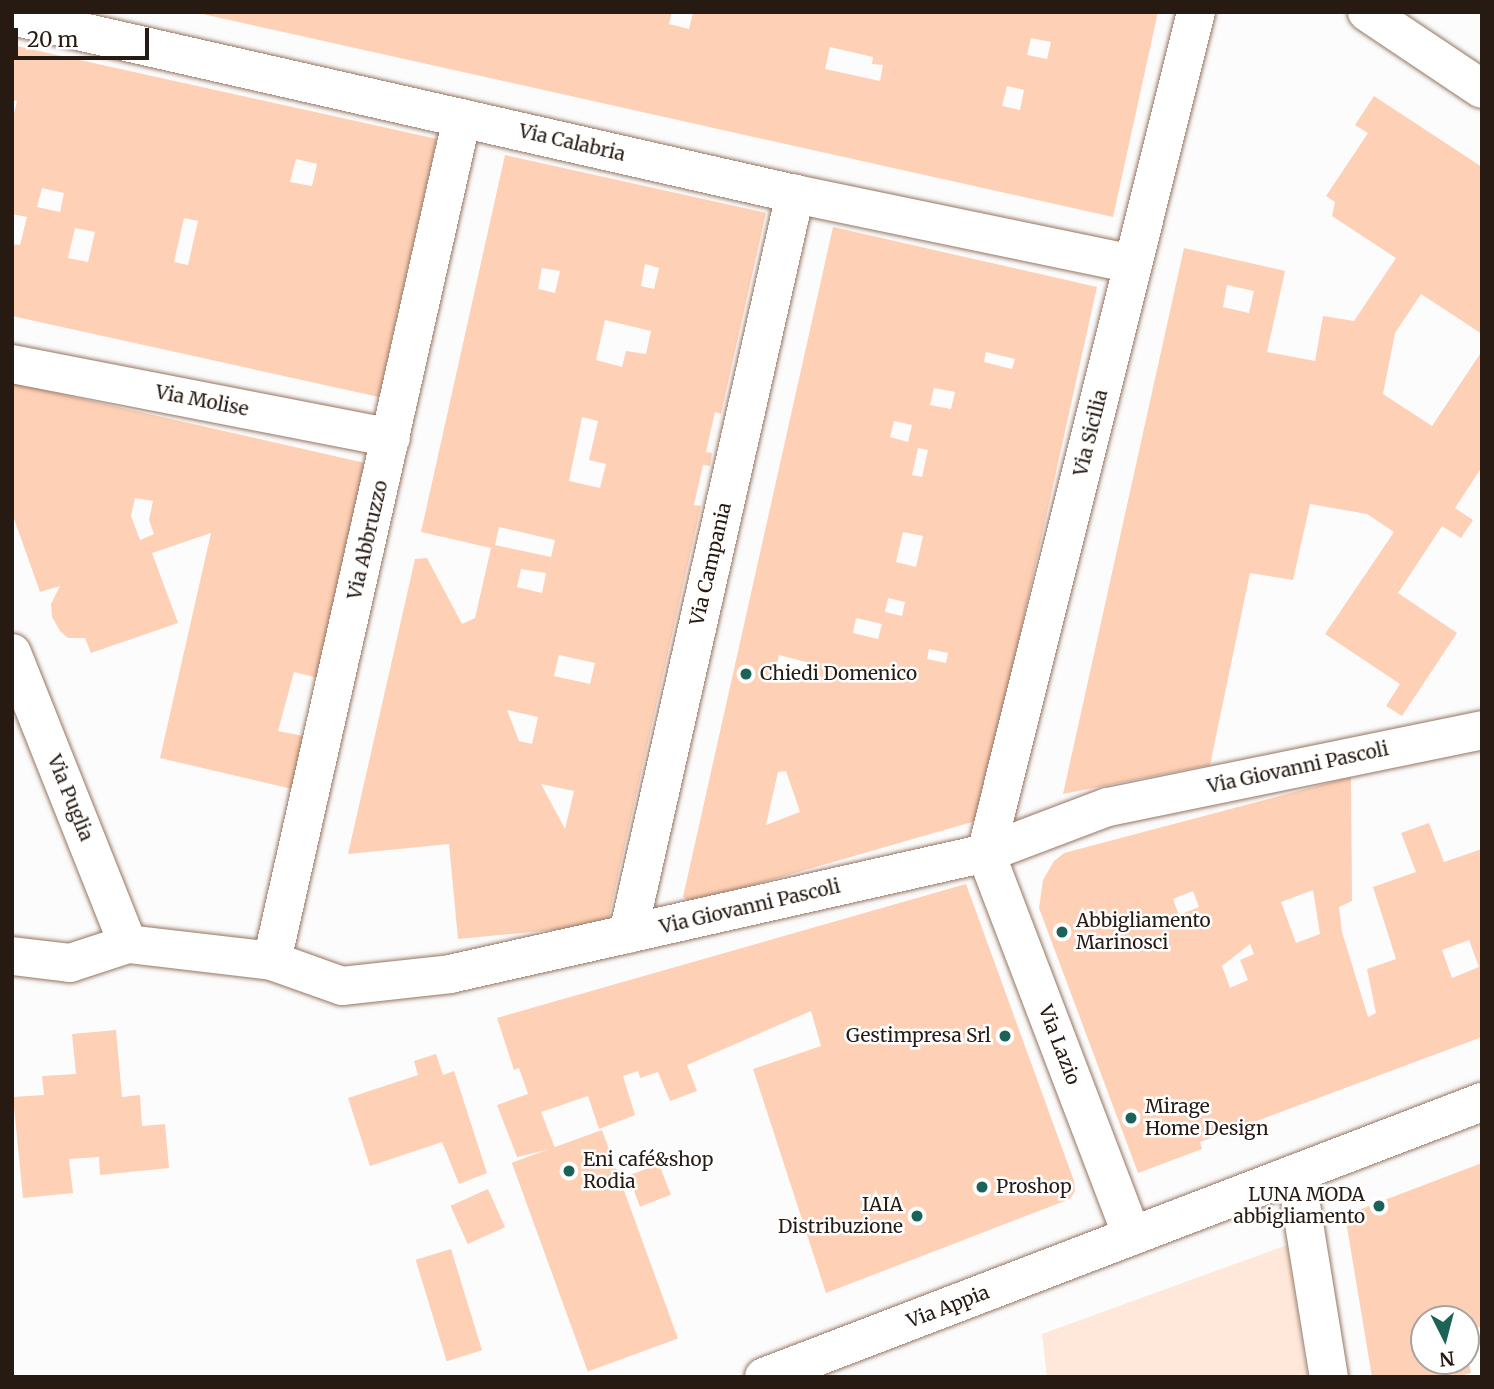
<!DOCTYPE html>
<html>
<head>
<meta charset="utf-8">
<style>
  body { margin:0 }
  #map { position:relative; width:1494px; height:1389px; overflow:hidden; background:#fcfcfc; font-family:Merriweather,serif }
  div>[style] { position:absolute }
  .green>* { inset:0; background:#ffe7d9 }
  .building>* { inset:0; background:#fed0b6; transform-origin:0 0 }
  .roads { filter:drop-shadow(0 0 2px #967562) drop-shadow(0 0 2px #967562) }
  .minor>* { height:38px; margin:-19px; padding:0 19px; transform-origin:19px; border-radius:19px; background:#fff }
  .secondary>* { height:38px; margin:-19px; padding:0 19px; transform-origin:19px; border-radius:19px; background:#fff }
  .dots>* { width:19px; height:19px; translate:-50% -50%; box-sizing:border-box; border:4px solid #fff; border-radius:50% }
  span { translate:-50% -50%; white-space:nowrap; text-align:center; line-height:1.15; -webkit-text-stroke:5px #fff; paint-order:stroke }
  .street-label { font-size:19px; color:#261a12 }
  .poi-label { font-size:19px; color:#261a12 }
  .left { translate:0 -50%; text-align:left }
  .right { translate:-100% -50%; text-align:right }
  .frame { position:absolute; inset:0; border:14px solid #261a12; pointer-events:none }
  .north { position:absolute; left:1410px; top:1305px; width:70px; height:70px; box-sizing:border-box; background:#fff; border:2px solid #a8a3a0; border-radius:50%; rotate:174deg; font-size:19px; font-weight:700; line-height:28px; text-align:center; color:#261a12 }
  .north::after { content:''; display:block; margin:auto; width:24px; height:32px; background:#1b6356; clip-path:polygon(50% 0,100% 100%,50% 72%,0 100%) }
  .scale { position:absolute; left:14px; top:28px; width:135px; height:32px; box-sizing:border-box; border:4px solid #261a12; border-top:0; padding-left:9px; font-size:21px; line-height:24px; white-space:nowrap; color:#261a12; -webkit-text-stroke:5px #fff; paint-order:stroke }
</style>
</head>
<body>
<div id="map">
  <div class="green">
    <i style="clip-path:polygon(1287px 1245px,1307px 1377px,1047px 1377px,1042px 1334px)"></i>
  </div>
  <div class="building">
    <i style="clip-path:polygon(evenodd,672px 12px,669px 24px,689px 29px,693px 12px,1158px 12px,1113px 217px,198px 13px,672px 12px,1031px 38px,1051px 42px,1047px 59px,1027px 55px,1031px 38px,672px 12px,830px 47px,873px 57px,872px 64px,883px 65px,880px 81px,825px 69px,830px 47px,672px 12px,1007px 86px,1024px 90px,1020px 110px,1002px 106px,1007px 86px)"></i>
    <i style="clip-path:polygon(evenodd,12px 45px,437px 139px,379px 397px,12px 316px,12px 244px,20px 245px,27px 217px,12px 214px,12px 122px,17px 101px,12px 100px,12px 45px,296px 159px,317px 164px,312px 186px,290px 182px,296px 159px,12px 45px,42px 188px,64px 193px,60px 212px,37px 207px,42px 188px,12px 45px,184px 218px,198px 221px,188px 265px,174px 262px,184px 218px,12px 45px,75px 228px,95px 232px,88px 262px,68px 258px,75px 228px)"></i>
    <i style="clip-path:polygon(evenodd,1374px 96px,1482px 167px,1482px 334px,1421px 294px,1395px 333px,1383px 394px,1432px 426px,1482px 351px,1482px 467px,1455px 508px,1473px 520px,1461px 538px,1442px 526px,1398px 593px,1457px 633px,1402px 716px,1386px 706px,1400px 684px,1325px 634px,1394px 532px,1367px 514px,1310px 504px,1293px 580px,1250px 573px,1210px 765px,1063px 794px,1184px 248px,1285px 271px,1267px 352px,1315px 361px,1323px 316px,1354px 321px,1396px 258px,1332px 216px,1335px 202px,1326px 196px,1368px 133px,1355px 125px,1374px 96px,1227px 285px,1254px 291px,1249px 313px,1223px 307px,1227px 285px)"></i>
    <i style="clip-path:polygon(evenodd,505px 155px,766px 213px,721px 414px,715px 412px,706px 452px,712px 453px,710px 466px,703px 465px,694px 505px,701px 506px,607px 925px,458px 939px,449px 844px,348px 854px,415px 559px,427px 558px,462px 624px,475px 618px,491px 548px,421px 532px,505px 155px,645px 264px,659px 268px,654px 289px,641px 286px,645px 264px,505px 155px,542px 268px,560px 271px,555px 293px,538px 289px,542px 268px,505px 155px,605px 320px,651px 331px,646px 354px,626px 351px,622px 367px,596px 360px,605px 320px,505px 155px,582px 417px,598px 421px,589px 460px,606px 464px,600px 488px,569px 481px,582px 417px,505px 155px,499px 527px,555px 540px,551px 557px,495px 545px,499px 527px,505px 155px,521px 569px,546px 573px,542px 593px,517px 587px,521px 569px,505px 155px,559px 655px,595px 663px,590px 684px,554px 676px,559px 655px,505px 155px,507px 710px,538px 717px,532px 744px,519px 741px,507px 710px,505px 155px,541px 784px,574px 791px,565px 829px,541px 784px)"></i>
    <i style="clip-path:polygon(evenodd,833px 227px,1097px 287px,979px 820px,691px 903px,683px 897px,833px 227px,986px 352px,1015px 359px,1012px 369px,984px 362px,986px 352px,833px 227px,934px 388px,955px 392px,951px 409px,930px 405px,934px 388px,833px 227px,894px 421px,912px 425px,908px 442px,890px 437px,894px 421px,833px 227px,918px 448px,928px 450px,922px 477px,912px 475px,918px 448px,833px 227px,903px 532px,923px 536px,916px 567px,896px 562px,903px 532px,833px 227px,888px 598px,905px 602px,902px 616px,885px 612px,888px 598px,833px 227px,856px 618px,882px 624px,878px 639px,853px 633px,856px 618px,833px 227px,929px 649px,948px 653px,946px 663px,927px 659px,929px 649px,833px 227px,779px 655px,806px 662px,801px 682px,774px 676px,779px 655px,833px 227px,786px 771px,800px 812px,766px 825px,778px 772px,786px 771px)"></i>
    <i style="clip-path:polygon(evenodd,12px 383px,365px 463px,318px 678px,294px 672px,278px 731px,303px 736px,292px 789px,160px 758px,211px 533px,152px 553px,178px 623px,91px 653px,85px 638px,68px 638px,60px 631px,52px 617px,51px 604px,60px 586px,40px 592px,12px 513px,12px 383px,135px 498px,153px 501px,149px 520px,154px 534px,140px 540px,131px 516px,135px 498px)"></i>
    <i style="clip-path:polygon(evenodd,1351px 777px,1352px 901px,1339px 907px,1342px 932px,1368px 1017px,1376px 1013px,1367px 969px,1396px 959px,1373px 887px,1416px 872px,1401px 833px,1429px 823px,1444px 862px,1482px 849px,1482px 1037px,1200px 1142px,1202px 1149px,1138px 1173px,1039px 908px,1043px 880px,1054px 861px,1064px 853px,1351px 777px,1313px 890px,1320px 934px,1296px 943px,1281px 902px,1313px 890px,1351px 777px,1193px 891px,1199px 907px,1179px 915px,1173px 899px,1193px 891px,1351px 777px,1469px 940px,1479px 967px,1452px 978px,1442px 950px,1469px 940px,1351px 777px,1250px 944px,1254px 954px,1240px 960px,1248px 980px,1230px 988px,1222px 966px,1250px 944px)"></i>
    <i style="clip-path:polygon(966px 884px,1074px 1181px,1075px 1191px,1070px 1199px,826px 1293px,753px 1069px,821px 1046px,811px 1011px,687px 1065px,697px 1091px,670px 1101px,658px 1072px,640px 1078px,638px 1071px,623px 1076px,635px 1115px,599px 1129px,588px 1096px,541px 1112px,555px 1148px,517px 1157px,497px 1105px,528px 1094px,519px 1068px,514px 1070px,497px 1018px)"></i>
    <i style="clip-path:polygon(116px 1030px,122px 1097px,140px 1095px,142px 1126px,165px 1124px,169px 1168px,100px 1175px,99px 1157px,69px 1159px,73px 1193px,23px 1198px,13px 1097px,44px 1095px,42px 1076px,76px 1074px,72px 1034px)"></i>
    <i style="clip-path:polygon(436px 1054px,443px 1075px,454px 1071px,487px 1173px,459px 1184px,442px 1142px,370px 1166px,348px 1098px,418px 1075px,414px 1061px)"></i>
    <i style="left:602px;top:1130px;width:222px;height:96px;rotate:70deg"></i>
    <i style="clip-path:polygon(1482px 1163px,1482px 1326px,1466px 1332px,1466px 1319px,1424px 1319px,1424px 1361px,1466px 1361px,1467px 1352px,1471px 1373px,1456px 1377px,1372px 1377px,1345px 1215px)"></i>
    <i style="left:659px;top:1164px;width:33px;height:33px;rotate:69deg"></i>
    <i style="left:488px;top:1189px;width:42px;height:41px;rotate:66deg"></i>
    <i style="left:451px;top:1249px;width:106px;height:37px;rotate:73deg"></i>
  </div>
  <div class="roads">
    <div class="minor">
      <i style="left:12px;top:16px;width:803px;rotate:12.81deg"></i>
      <i style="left:795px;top:194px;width:345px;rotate:11.7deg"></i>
      <i style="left:12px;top:364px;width:386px;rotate:11deg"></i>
      <i style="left:12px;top:653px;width:313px;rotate:68.3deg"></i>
      <i style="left:628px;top:934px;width:759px;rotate:-77.28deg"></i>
      <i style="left:12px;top:956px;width:58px;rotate:6.9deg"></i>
      <i style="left:70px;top:963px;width:61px;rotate:-18.1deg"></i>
      <i style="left:128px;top:944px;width:145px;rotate:6.7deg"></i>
      <i style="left:272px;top:961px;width:74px;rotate:19.7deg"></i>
      <i style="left:342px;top:986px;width:109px;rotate:-6.3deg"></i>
      <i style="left:450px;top:974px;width:549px;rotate:-12.72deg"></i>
      <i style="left:986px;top:853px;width:130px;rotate:-20.7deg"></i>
      <i style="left:1108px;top:807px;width:382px;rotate:-11.6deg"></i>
      <i style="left:272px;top:961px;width:864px;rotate:-77.3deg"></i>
      <i style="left:1296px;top:1174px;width:206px;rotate:80.8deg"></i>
      <i style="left:1132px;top:1236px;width:410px;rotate:-110.9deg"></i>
      <i style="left:986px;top:853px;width:867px;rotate:-75.98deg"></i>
    </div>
    <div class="secondary">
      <i style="left:1367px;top:12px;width:138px;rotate:33.8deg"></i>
      <i style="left:764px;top:1377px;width:769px;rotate:-20.96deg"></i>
    </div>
  </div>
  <div class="dots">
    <i style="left:746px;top:674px;background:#1b6356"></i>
    <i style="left:1062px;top:932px;background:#1b6356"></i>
    <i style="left:1005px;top:1036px;background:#1b6356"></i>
    <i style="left:1131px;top:1118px;background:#1b6356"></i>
    <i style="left:569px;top:1171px;background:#1b6356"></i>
    <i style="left:982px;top:1187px;background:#1b6356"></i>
    <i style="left:1379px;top:1206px;background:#1b6356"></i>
    <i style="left:917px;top:1216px;background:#1b6356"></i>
  </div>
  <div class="street-label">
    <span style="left:572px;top:143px;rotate:13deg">Via Calabria</span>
    <span style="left:202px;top:401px;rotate:11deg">Via Molise</span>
    <span style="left:1091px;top:433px;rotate:-76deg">Via Sicilia</span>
    <span style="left:368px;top:540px;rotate:-77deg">Via Abbruzzo</span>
    <span style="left:711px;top:564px;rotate:-77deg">Via Campania</span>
    <span style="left:1298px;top:768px;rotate:-12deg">Via Giovanni Pascoli</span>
    <span style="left:70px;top:798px;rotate:68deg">Via Puglia</span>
    <span style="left:750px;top:907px;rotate:-13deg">Via Giovanni Pascoli</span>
    <span style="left:1059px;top:1045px;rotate:69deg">Via Lazio</span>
    <span style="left:948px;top:1307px;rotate:-21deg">Via Appia</span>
  </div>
  <div class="poi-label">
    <span class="left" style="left:760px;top:674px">Chiedi Domenico</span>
    <span class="left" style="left:1076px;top:932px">Abbigliamento<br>Marinosci</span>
    <span class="right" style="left:991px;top:1036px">Gestimpresa Srl</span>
    <span class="left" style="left:1145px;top:1118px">Mirage<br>Home Design</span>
    <span class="left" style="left:583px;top:1171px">Eni café&amp;shop<br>Rodia</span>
    <span class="left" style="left:996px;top:1187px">Proshop</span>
    <span class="right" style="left:1365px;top:1206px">LUNA MODA<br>abbigliamento</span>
    <span class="right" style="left:903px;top:1216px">IAIA<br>Distribuzione</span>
  </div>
  <div class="frame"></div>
  <div class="north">N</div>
  <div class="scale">20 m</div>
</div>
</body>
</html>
